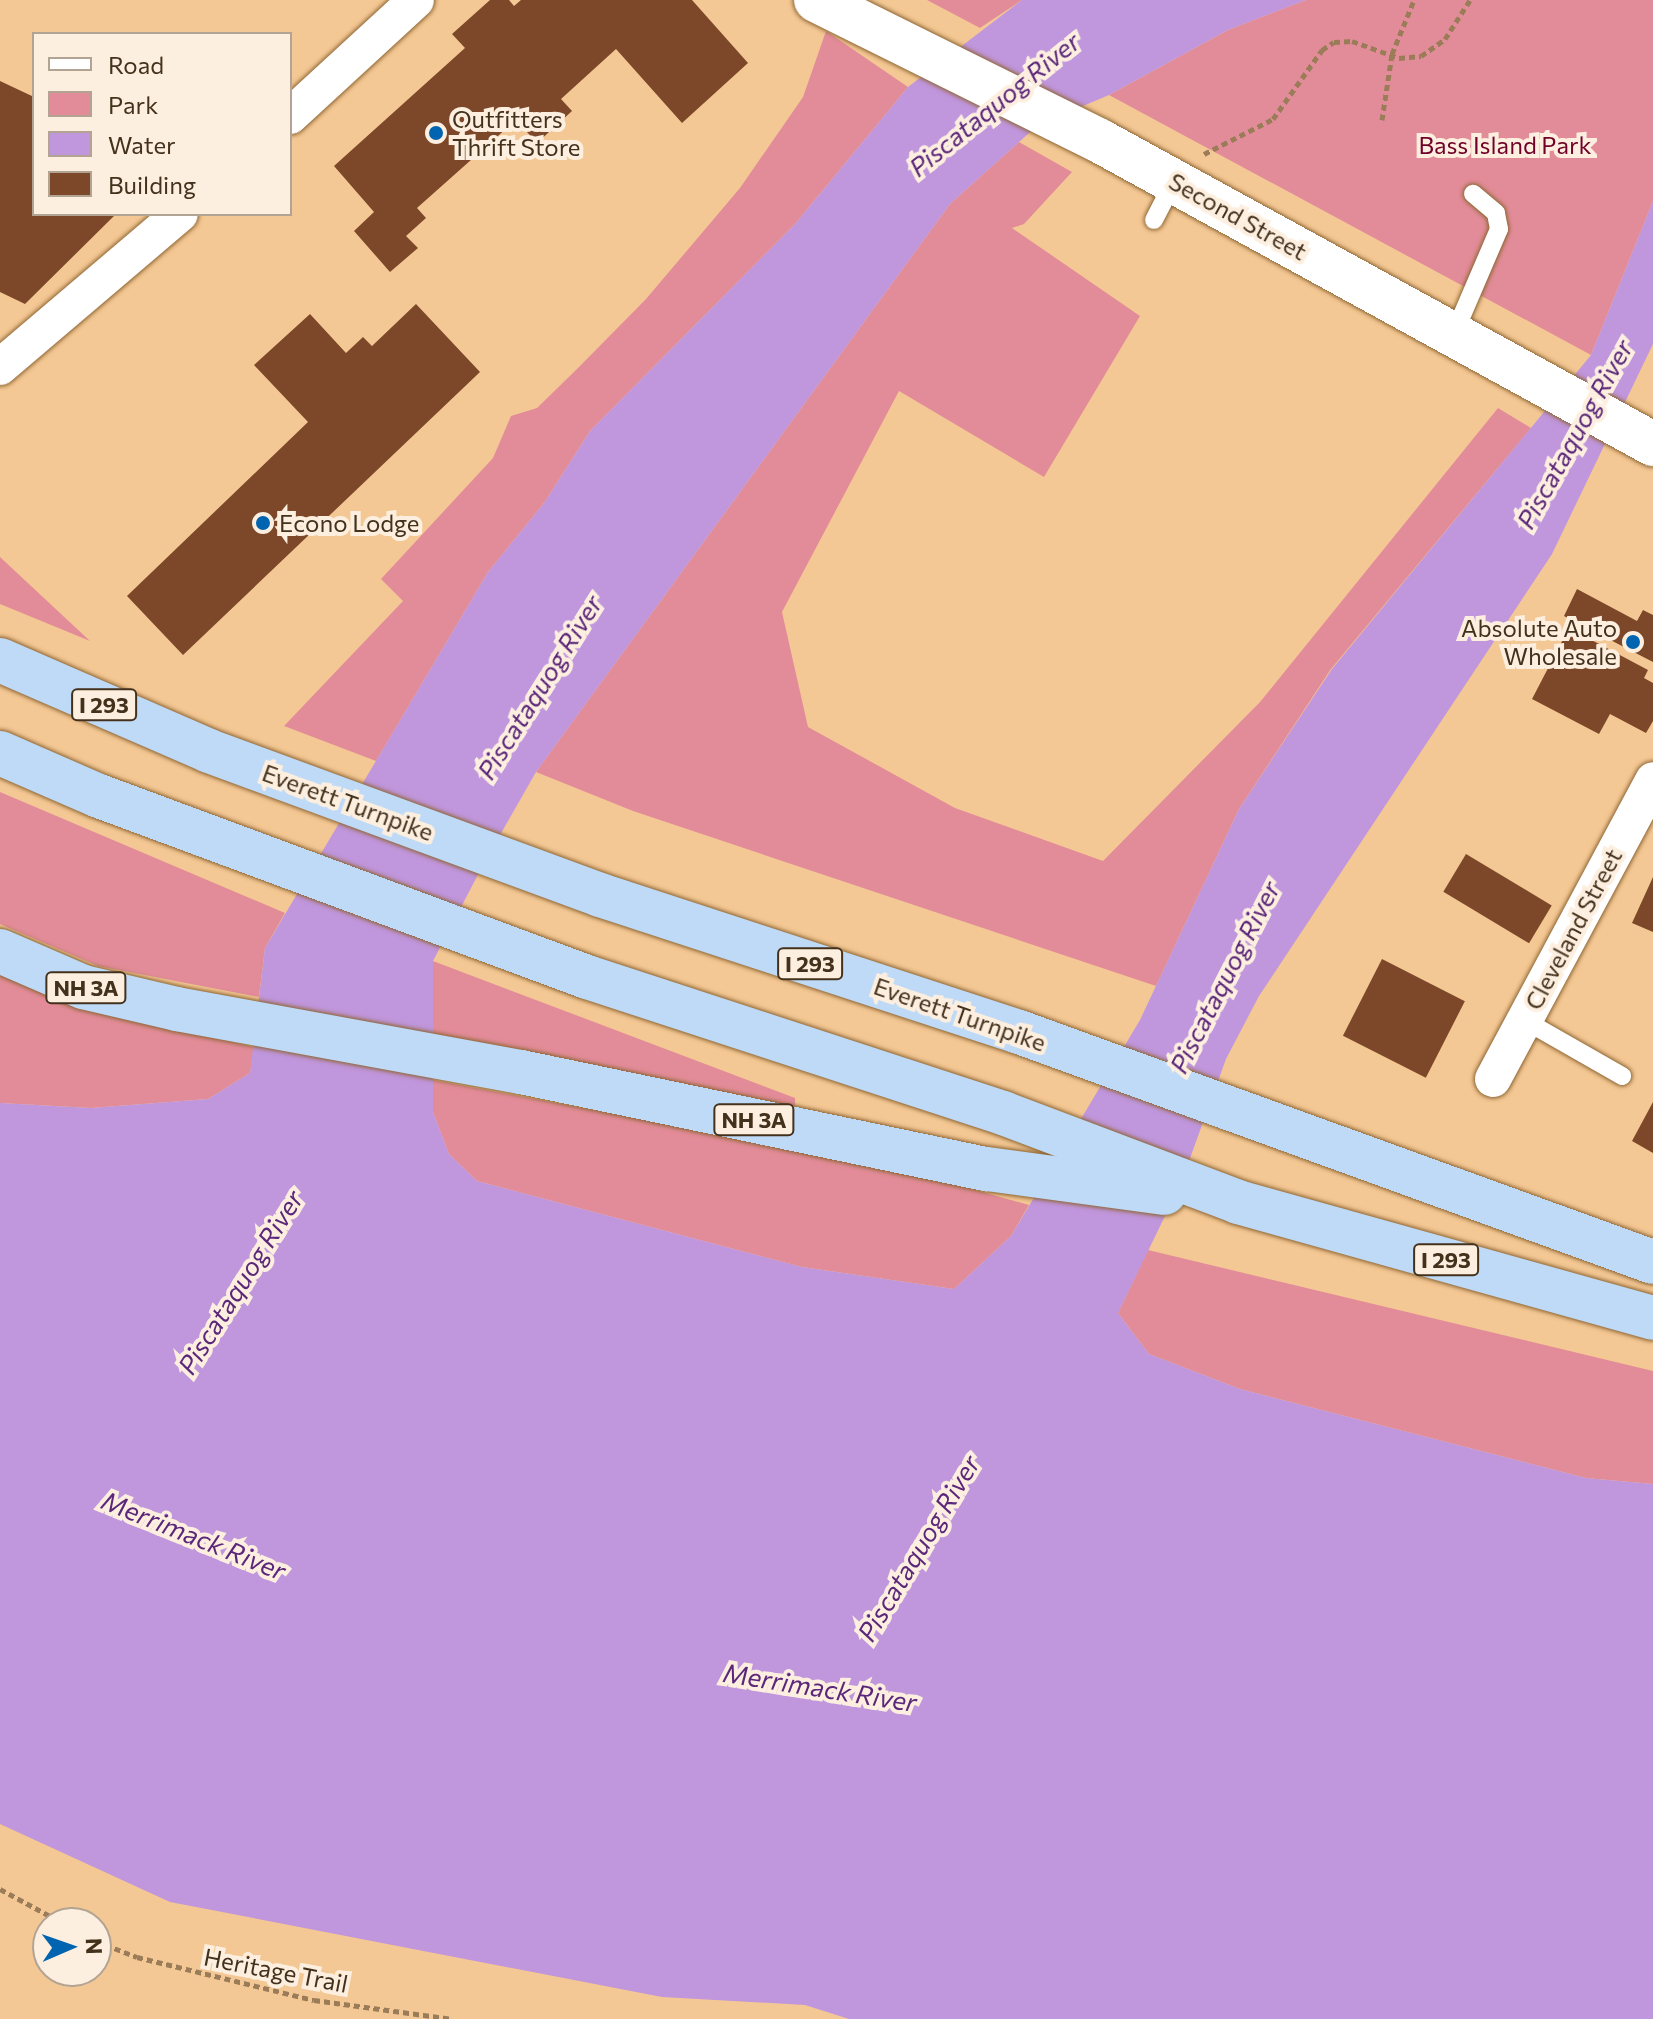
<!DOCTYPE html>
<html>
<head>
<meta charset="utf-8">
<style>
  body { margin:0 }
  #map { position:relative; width:1653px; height:2019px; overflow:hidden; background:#f4c894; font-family:Commissioner,sans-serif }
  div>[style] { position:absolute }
  .green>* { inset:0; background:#e38c99 }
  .water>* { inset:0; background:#c096dd }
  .building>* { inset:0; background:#7c4829; transform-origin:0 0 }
  .path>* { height:5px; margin-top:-2.5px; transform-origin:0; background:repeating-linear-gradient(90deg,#9b7c58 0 6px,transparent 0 10px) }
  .roads { filter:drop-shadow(0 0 2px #8e6634) drop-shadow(0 0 2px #8e6634) }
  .service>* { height:18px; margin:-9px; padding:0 9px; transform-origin:9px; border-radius:9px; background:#fff }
  .minor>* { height:36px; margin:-18px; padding:0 18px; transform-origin:18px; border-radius:18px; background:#fff }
  .secondary>* { height:44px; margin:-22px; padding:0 22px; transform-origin:22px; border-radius:22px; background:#fff }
  .motorway>* { height:44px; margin:-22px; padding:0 22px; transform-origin:22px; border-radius:22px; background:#bedaf7 }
  .dots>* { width:22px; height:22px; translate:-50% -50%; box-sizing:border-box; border:4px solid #fdefe0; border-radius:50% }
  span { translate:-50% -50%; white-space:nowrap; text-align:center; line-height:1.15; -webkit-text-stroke:8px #fdefe0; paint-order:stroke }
  .shield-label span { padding:2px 6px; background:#fdefe0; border:2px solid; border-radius:6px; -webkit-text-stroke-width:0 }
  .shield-label { font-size:22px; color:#43311c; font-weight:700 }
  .poi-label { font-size:24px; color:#43311c }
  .left { translate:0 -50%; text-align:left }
  .right { translate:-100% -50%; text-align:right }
  .park-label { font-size:24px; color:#700229 }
  .street-label { font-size:24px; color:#43311c }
  .water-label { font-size:26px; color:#5b277a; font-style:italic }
  .legend { position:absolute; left:32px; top:32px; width:260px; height:184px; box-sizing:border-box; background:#fdefe0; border:2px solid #b3a392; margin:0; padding:10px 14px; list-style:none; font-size:24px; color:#43311c }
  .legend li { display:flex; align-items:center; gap:16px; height:40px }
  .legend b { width:40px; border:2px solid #b3a392 }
  .north { position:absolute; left:32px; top:1907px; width:80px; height:80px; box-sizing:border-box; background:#fdefe0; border:2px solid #b3a392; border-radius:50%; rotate:88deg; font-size:22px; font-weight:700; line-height:32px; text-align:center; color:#43311c }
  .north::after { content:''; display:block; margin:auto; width:28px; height:36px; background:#0064b0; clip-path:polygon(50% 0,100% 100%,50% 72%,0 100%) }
</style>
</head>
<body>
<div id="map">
  <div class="green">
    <i style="clip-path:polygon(927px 0,1022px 0,980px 28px)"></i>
    <i style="clip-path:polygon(1306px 0,1653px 0,1653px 201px,1591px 355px,1109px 95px,1228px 30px)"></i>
    <i style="clip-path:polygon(826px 31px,908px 87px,795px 224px,590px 431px,544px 503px,488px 572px,376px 761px,284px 726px,403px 601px,381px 579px,493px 458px,511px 416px,537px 408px,579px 367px,646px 299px,740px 188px,803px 97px)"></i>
    <i style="clip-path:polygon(1019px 142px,1072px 172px,1024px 224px,1012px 228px,1140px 316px,1044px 477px,899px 391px,782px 612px,808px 727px,955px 808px,1103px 861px,1260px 702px,1498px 408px,1531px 428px,1331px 669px,1239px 809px,1156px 986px,633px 811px,536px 772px,950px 204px)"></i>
    <i style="clip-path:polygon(0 557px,90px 641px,0 604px)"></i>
    <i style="clip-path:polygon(0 792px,285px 913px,265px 948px,259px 997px,98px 966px,0 924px)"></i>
    <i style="clip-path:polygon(433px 961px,795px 1098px,795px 1109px,433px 1034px)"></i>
    <i style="clip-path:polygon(0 971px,104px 1012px,254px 1047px,250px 1073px,208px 1099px,91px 1108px,0 1103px)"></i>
    <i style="clip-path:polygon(433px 1080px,886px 1165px,1029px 1205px,1011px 1236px,954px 1289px,802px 1267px,477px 1181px,449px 1154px,433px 1112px)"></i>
    <i style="clip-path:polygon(1148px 1250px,1653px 1371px,1653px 1484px,1586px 1478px,1240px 1389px,1149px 1354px,1118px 1313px)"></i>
  </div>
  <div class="water">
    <i style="clip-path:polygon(1022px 0,1306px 0,1228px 30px,1109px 95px,1038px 125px,950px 204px,536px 772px,484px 863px,433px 961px,433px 1112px,449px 1154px,477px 1181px,802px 1267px,954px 1289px,1011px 1236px,1140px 1020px,1239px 809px,1332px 669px,1591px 355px,1653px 201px,1653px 344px,1552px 554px,1259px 996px,1226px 1059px,1181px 1183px,1118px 1313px,1149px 1354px,1240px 1389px,1586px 1478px,1653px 1484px,1653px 2019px,849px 2019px,805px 2005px,662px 1997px,170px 1902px,0 1824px,0 1103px,91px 1108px,208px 1099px,250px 1073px,265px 948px,488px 572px,544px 503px,590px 431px,795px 224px,908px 87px)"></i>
  </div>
  <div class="building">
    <i style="clip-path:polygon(490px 0,509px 0,514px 6px,521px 0,692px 0,748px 63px,682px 123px,616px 49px,561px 99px,572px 111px,537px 143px,516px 120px,417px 208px,426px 218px,406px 236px,418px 248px,390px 272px,354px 231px,374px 212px,334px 166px,465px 48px,452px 34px)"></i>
    <i style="clip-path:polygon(0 81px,34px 97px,34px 214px,116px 214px,25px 304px,0 292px)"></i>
    <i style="clip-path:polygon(416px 304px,480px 372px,183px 655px,127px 596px,308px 422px,254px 365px,310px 314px,346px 353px,363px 337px,372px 346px)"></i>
    <i style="clip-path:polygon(1577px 589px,1637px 621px,1643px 610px,1653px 615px,1653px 662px,1564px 616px)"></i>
    <i style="clip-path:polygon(1569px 628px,1648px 670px,1644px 678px,1653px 683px,1653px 721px,1646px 733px,1610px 714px,1599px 734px,1532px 699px)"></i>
    <i style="left:1466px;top:854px;width:100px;height:44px;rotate:31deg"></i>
    <i style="clip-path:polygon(1653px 877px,1653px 932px,1632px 923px)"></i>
    <i style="left:1382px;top:959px;width:93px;height:86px;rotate:27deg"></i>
    <i style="clip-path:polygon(1653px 1102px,1653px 1153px,1632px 1141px)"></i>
  </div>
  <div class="path">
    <i style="left:1382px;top:120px;width:67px;rotate:-81.4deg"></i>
    <i style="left:1392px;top:54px;width:58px;rotate:-67.8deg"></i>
    <i style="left:1204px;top:154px;width:77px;rotate:-26.9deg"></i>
    <i style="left:1273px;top:119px;width:85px;rotate:-54.6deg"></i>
    <i style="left:1322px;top:50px;width:14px;rotate:-34deg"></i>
    <i style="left:1334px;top:42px;width:18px;rotate:-3deg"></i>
    <i style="left:1352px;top:41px;width:50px;rotate:19.9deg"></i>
    <i style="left:1399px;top:58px;width:22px;rotate:-5deg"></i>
    <i style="left:1421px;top:56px;width:29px;rotate:-35deg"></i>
    <i style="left:1445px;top:39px;width:46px;rotate:-57.3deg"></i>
    <i style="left:0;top:1889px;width:72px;rotate:28.4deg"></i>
    <i style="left:96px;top:1941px;width:44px;rotate:21.3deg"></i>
    <i style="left:137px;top:1957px;width:182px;rotate:13.7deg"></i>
    <i style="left:314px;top:2000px;width:140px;rotate:7.8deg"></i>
  </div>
  <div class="roads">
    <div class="service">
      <i style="left:1154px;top:220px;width:44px;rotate:-62.9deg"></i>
      <i style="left:1454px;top:334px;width:114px;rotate:-66.8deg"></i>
      <i style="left:1499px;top:229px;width:16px;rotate:-101deg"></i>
      <i style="left:1496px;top:213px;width:30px;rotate:-140deg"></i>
      <i style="left:1524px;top:1020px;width:113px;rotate:29.7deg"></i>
    </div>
    <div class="minor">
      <i style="left:290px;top:116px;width:171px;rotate:-42.6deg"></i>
      <i style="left:0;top:367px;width:236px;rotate:-40.4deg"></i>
      <i style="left:1493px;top:1079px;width:339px;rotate:-61.8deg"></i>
    </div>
    <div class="secondary">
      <i style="left:816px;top:0;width:317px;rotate:26.4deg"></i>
      <i style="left:1100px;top:141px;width:631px;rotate:28.72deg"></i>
    </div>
    <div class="motorway">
      <i style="left:0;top:660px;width:228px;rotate:23.5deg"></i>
      <i style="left:209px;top:751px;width:417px;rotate:20.2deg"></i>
      <i style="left:600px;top:895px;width:441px;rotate:18.1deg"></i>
      <i style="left:1019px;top:1032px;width:674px;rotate:19.94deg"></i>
      <i style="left:0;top:753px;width:108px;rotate:23.5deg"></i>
      <i style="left:99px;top:796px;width:520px;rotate:20.35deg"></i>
      <i style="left:587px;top:977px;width:438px;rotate:18.1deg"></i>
      <i style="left:1003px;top:1113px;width:251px;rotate:20.7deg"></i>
      <i style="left:1238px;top:1202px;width:431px;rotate:15.6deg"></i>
      <i style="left:0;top:951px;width:90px;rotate:23.4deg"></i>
      <i style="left:83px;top:987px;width:97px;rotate:13.2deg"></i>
      <i style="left:177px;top:1009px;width:350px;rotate:10.4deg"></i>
      <i style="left:521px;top:1072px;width:476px;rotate:11.8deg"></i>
      <i style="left:987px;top:1169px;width:179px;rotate:7.7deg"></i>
    </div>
  </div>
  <div class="dots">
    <i style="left:436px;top:133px;background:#0064b0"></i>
    <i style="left:263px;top:523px;background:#0064b0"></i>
    <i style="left:1633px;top:642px;background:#0064b0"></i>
  </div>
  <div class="shield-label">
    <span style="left:104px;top:705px">I 293</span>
    <span style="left:810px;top:964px">I 293</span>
    <span style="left:86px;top:988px">NH 3A</span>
    <span style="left:754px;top:1120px">NH 3A</span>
    <span style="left:1446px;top:1260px">I 293</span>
  </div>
  <div class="poi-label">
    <span class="left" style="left:452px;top:133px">Outfitters<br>Thrift Store</span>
    <span class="left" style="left:279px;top:523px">Econo Lodge</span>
    <span class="right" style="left:1617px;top:642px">Absolute Auto<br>Wholesale</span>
  </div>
  <div class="park-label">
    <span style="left:1505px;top:145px">Bass Island Park</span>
  </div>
  <div class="street-label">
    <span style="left:1238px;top:216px;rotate:29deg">Second Street</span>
    <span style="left:348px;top:802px;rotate:20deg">Everett Turnpike</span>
    <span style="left:1573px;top:929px;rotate:-62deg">Cleveland Street</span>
    <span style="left:960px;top:1014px;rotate:19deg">Everett Turnpike</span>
    <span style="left:276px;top:1970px;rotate:11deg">Heritage Trail</span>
  </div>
  <div class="water-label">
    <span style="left:994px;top:104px;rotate:-39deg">Piscataquog River</span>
    <span style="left:1574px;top:434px;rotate:-61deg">Piscataquog River</span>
    <span style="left:539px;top:687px;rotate:-58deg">Piscataquog River</span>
    <span style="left:1224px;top:977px;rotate:-63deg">Piscataquog River</span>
    <span style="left:240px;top:1282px;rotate:-58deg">Piscataquog River</span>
    <span style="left:194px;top:1535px;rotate:22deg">Merrimack River</span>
    <span style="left:918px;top:1548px;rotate:-59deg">Piscataquog River</span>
    <span style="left:820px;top:1687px;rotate:9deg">Merrimack River</span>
  </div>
  <ul class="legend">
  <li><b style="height:10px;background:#fff"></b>Road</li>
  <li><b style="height:22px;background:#e38c99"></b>Park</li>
  <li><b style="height:22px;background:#c096dd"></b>Water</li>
  <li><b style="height:22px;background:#7c4829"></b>Building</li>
  </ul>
  <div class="north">N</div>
</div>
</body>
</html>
